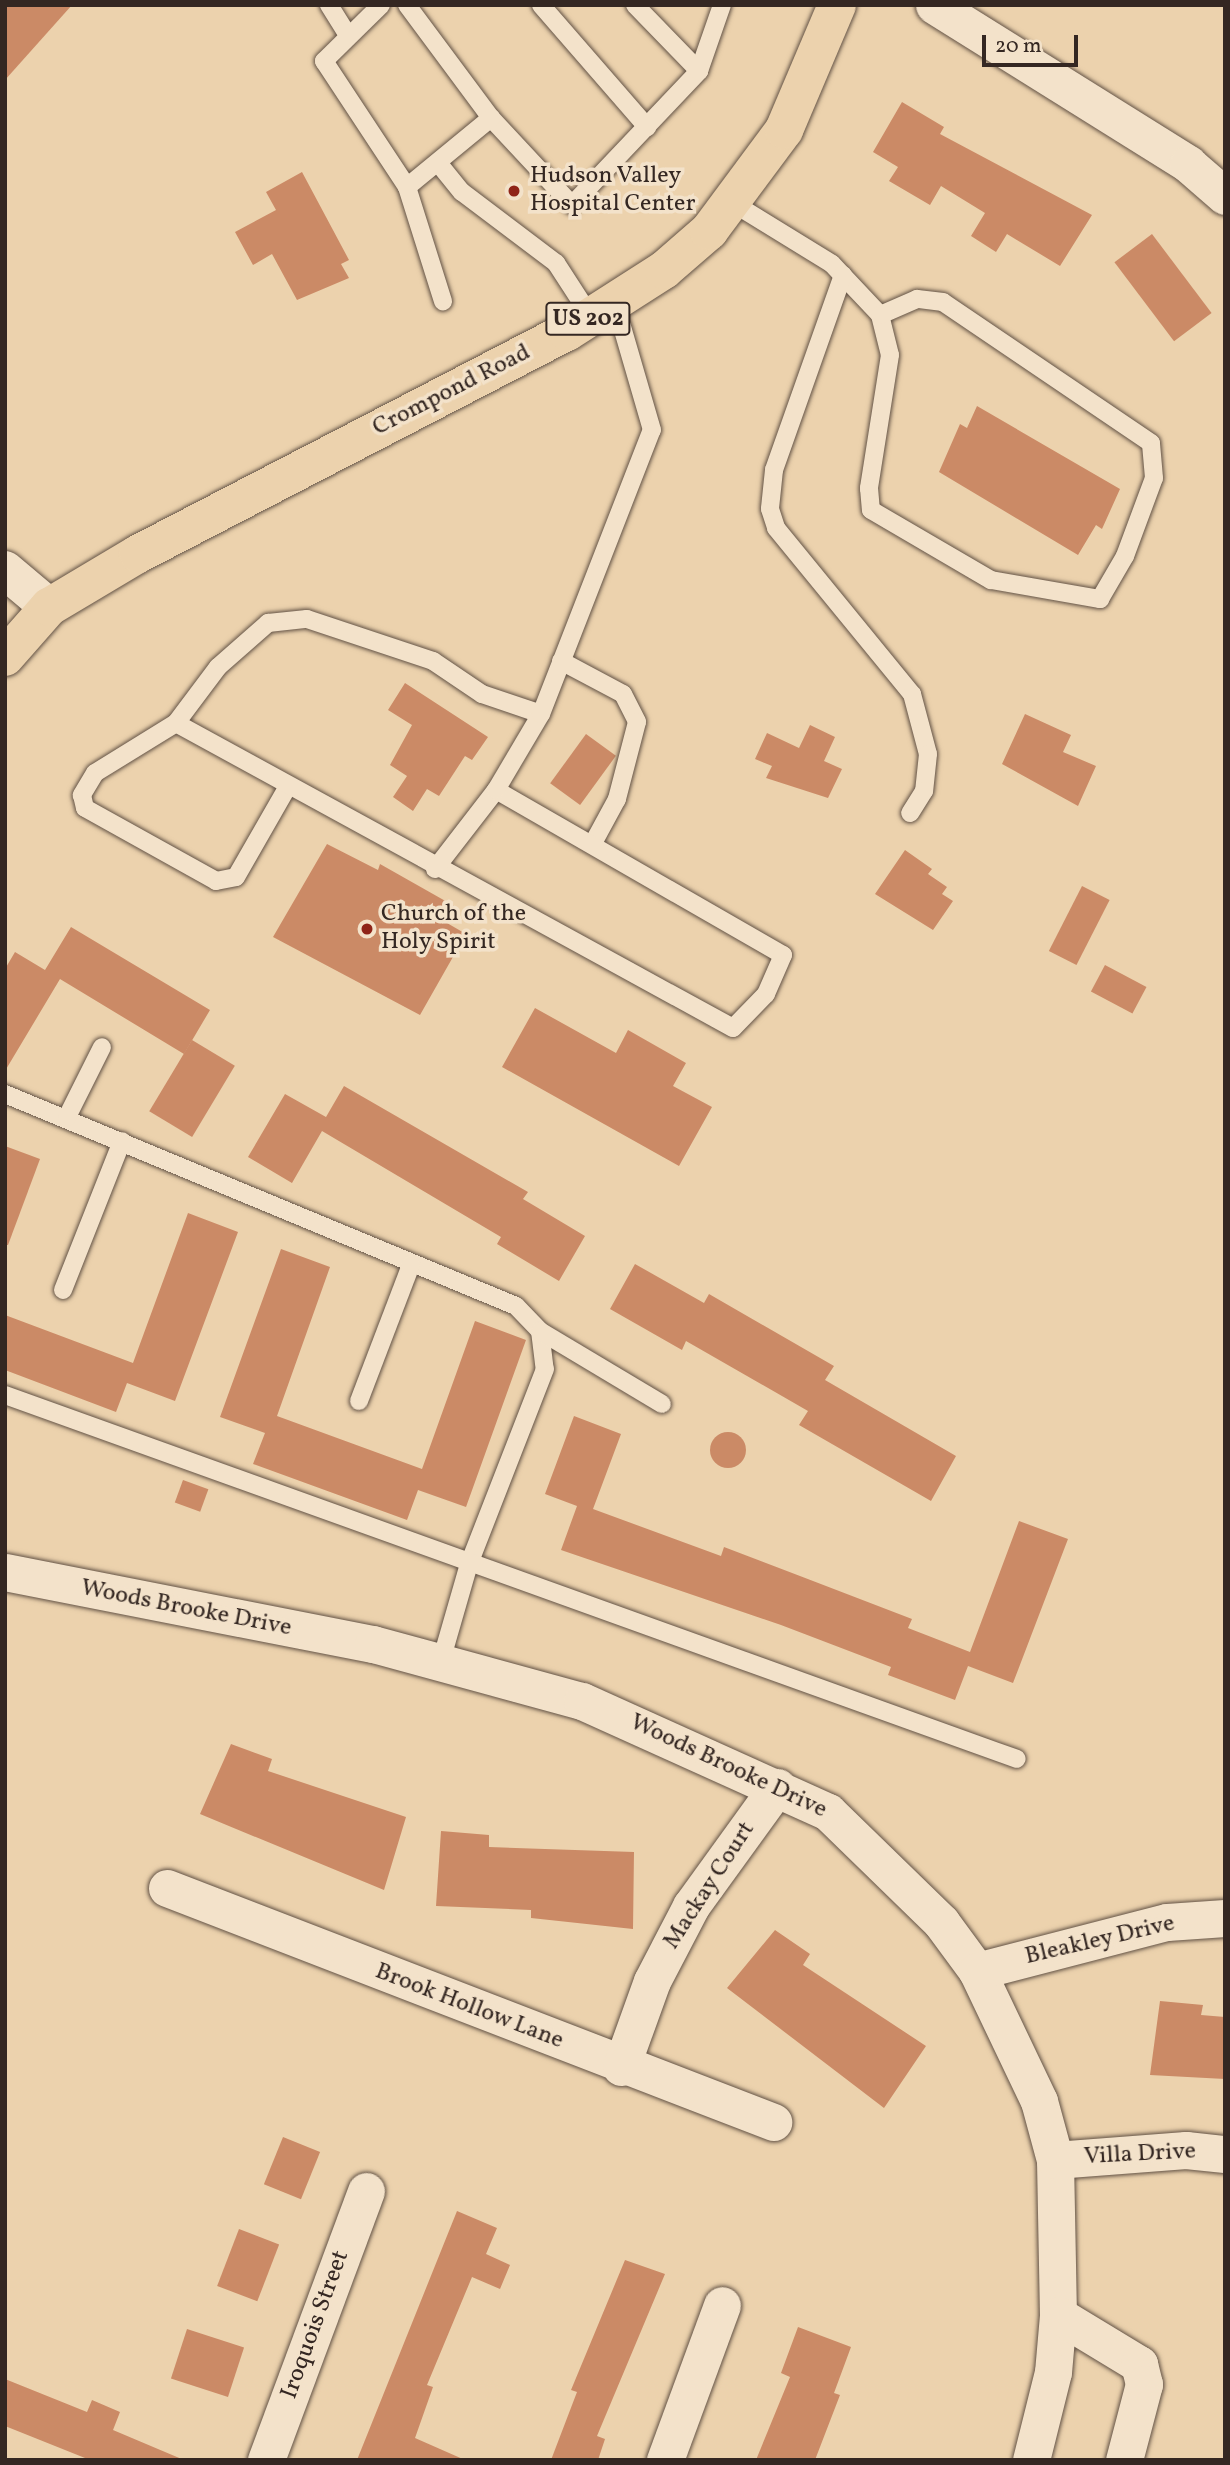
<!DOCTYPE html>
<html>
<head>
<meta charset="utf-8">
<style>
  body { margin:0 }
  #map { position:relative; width:1230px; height:2465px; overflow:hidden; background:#ecd2ad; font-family:Vollkorn,serif }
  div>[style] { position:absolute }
  .building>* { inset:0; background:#cb8a66; transform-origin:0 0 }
  .round { border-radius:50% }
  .roads { filter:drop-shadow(0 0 2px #625245) drop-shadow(0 0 2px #625245) }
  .service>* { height:18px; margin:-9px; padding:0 9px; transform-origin:9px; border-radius:9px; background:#f3e2ca }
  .minor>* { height:37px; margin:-18.5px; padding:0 18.5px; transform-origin:18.5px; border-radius:18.5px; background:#f3e2ca }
  .tertiary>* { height:38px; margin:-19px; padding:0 19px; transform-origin:19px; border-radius:19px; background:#f3e2ca }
  .primary>* { height:38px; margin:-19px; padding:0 19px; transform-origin:19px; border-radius:19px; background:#ecd2ad }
  .dots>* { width:19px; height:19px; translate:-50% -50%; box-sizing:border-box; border:4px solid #f3e2ca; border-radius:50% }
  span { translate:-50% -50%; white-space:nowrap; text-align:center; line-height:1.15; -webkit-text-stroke:7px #f3e2ca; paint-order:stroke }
  .shield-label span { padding:2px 5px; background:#f3e2ca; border:2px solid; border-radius:5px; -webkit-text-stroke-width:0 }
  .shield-label { font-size:23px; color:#342722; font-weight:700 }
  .poi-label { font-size:24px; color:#342722 }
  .left { translate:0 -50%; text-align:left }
  .street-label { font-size:24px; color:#342722 }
  .frame { position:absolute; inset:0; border:7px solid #342722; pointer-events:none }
  .scale { position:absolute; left:982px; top:35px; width:96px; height:32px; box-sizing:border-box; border:4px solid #342722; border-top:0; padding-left:9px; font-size:21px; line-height:24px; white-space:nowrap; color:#342722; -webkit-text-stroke:5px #f3e2ca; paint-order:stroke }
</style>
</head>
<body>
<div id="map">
  <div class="building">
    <i style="clip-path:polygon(5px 5px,72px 5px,5px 80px)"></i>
    <i style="clip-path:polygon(902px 102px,944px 127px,940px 134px,1092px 215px,1060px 266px,1007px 234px,996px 252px,971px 236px,985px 213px,941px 186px,930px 205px,889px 181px,898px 167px,873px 152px)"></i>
    <i style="clip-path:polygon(302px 172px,349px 260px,341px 264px,349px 278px,297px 300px,272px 254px,253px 265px,235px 232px,276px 210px,266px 192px)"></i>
    <i style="left:1152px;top:234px;width:99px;height:47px;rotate:53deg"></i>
    <i style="clip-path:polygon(977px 406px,1120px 489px,1102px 529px,1096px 525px,1078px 555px,939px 472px,960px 424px,967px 428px)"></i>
    <i style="clip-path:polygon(405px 683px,488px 737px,472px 760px,465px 756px,439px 796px,427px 789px,413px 811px,393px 797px,407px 776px,390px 765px,412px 725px,388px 710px)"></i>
    <i style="clip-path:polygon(1025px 714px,1071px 735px,1063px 752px,1096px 766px,1078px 806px,1002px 764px)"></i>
    <i style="clip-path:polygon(810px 725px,835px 737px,824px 761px,842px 769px,828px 798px,766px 778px,772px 766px,755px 759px,767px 733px,799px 748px)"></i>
    <i style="left:586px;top:734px;width:37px;height:61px;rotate:36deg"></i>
    <i style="clip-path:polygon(327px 844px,378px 870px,380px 864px,456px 907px,447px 923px,466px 934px,420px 1015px,273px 937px)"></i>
    <i style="clip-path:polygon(905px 850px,932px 869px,928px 874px,947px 887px,942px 894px,953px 901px,933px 930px,875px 894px)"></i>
    <i style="left:1082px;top:886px;width:31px;height:73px;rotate:27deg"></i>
    <i style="clip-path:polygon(71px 927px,210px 1010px,184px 1054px,60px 979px,5px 1071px,5px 969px,15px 952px,45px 970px)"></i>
    <i style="left:1105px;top:965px;width:47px;height:30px;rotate:28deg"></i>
    <i style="clip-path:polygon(535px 1008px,616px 1053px,628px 1030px,686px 1063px,673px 1086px,712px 1107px,679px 1166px,502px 1067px)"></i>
    <i style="left:192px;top:1040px;width:50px;height:83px;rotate:31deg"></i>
    <i style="clip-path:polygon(344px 1086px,528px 1192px,523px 1199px,585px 1236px,559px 1281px,497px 1244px,501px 1237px,322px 1131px,292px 1183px,248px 1157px,285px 1094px,326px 1117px)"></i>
    <i style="clip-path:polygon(5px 1146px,40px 1159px,8px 1245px,5px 1245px)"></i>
    <i style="clip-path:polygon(188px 1213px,238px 1232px,175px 1401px,127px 1383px,116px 1412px,5px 1370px,5px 1315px,133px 1363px)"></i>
    <i style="clip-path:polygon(281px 1249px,330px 1267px,277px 1416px,422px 1469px,475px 1321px,526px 1340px,466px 1507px,418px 1490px,407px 1520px,253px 1464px,265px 1433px,220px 1417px)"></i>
    <i style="clip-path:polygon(635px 1264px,704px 1303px,709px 1294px,834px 1366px,825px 1380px,956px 1456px,931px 1501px,799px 1425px,808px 1411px,686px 1341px,682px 1350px,610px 1309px)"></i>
    <i style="clip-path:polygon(574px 1416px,621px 1434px,593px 1509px,721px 1556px,724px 1547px,800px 1576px,912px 1619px,908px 1628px,970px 1652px,1019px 1521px,1068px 1539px,1013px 1683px,968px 1666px,955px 1700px,888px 1675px,891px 1667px,781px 1625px,561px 1550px,577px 1506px,545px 1494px)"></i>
    <i class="round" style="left:710px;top:1432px;width:36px;height:36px"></i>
    <i style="left:183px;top:1480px;width:27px;height:24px;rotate:20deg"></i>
    <i style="clip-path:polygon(231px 1744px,272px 1759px,268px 1771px,406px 1817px,384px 1890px,200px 1814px)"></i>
    <i style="clip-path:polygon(441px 1831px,489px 1835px,489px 1847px,634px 1852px,633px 1929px,531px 1918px,531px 1910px,436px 1906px)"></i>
    <i style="clip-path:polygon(775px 1930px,810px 1954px,803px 1965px,926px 2046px,884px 2108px,727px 1988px)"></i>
    <i style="clip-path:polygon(1160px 2001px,1203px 2005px,1201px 2015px,1225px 2017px,1225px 2079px,1150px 2075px)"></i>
    <i style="left:283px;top:2137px;width:40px;height:51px;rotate:22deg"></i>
    <i style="clip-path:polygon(457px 2211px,497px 2228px,486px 2254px,510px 2265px,500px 2289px,472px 2277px,427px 2385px,433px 2387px,415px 2438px,465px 2460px,357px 2460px)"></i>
    <i style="left:239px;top:2229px;width:43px;height:61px;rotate:21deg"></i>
    <i style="clip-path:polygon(625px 2260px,665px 2274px,597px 2436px,605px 2439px,598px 2460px,551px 2460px,577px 2392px,571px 2390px)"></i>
    <i style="clip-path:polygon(798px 2327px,851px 2347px,834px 2393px,840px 2395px,815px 2460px,756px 2460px,790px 2377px,781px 2373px)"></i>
    <i style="left:187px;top:2329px;width:60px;height:52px;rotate:18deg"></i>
    <i style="clip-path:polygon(5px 2379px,87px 2412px,92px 2400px,120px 2412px,113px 2430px,184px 2460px,90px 2460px,5px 2426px)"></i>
  </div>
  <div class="roads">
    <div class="service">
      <i style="left:329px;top:5px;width:36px;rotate:58deg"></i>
      <i style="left:381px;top:5px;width:80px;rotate:135.5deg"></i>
      <i style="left:324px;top:61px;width:151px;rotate:56.6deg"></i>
      <i style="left:407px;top:187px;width:120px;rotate:72.5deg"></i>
      <i style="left:407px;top:5px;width:141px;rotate:53.4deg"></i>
      <i style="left:491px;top:118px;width:119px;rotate:47deg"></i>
      <i style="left:572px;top:205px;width:185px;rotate:-46.5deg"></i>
      <i style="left:699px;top:71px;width:70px;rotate:-70.8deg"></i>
      <i style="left:541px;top:5px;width:162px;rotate:49deg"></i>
      <i style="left:635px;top:5px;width:92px;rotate:45.9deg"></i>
      <i style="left:439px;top:164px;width:36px;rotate:51deg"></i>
      <i style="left:462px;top:192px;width:118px;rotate:37.1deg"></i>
      <i style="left:556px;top:263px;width:64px;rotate:57.1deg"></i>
      <i style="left:407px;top:187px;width:109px;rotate:-39.4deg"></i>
      <i style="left:733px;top:203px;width:116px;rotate:31.6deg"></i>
      <i style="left:832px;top:264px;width:70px;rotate:46.7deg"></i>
      <i style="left:880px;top:315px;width:41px;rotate:76deg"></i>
      <i style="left:890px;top:355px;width:135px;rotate:99deg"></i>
      <i style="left:869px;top:488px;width:22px;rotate:85deg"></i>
      <i style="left:871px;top:510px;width:139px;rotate:30.3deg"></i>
      <i style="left:991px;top:580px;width:111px;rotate:9.9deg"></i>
      <i style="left:1100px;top:599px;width:50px;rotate:-59.8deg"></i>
      <i style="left:1125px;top:556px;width:83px;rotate:-69.6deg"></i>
      <i style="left:1154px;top:478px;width:35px;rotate:-95deg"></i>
      <i style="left:1151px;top:443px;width:251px;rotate:-145.9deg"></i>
      <i style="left:943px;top:302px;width:26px;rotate:-173deg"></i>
      <i style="left:917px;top:299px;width:40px;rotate:156.6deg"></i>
      <i style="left:843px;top:275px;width:207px;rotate:109.5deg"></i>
      <i style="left:774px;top:470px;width:39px;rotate:96deg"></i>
      <i style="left:770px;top:509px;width:20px;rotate:72deg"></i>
      <i style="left:776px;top:528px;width:215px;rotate:50.7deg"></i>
      <i style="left:912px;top:694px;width:62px;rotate:75.1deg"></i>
      <i style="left:928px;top:754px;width:37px;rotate:96deg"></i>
      <i style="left:924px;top:791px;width:26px;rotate:122deg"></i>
      <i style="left:561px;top:661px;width:70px;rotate:28deg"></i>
      <i style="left:623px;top:694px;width:31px;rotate:63deg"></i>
      <i style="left:637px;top:722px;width:80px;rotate:104.6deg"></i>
      <i style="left:617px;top:799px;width:52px;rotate:118.5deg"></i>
      <i style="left:176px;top:723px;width:95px;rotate:148.3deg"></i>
      <i style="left:95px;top:773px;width:26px;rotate:121deg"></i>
      <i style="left:82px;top:795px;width:13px;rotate:77deg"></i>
      <i style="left:85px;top:808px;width:150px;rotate:29.1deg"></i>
      <i style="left:216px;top:881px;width:20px;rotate:-11deg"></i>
      <i style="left:236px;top:877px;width:103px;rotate:-60.2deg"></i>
      <i style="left:496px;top:790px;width:331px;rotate:29.9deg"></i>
      <i style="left:783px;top:955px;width:43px;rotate:113.6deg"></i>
      <i style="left:766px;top:994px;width:47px;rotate:134.1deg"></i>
      <i style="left:733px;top:1028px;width:635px;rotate:-151.3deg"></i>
      <i style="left:176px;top:723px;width:70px;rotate:-53.1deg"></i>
      <i style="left:218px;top:667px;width:67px;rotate:-41.3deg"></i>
      <i style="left:268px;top:623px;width:39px;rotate:-6deg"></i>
      <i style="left:307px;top:619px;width:133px;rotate:18.4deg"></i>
      <i style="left:433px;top:661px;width:59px;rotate:34deg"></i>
      <i style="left:482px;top:694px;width:62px;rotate:18.7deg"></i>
      <i style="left:435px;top:869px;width:100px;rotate:-52.3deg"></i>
      <i style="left:496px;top:790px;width:88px;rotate:-59.4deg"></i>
      <i style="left:541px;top:714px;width:305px;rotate:-68.7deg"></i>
      <i style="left:652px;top:430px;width:132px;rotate:-106.2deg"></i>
      <i style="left:5px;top:1094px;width:553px;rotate:22.53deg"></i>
      <i style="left:516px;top:1306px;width:35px;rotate:46deg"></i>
      <i style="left:540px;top:1331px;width:38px;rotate:83deg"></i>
      <i style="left:545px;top:1369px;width:209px;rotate:111.3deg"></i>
      <i style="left:469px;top:1564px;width:101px;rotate:106.1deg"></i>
      <i style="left:67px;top:1117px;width:78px;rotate:-63.4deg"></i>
      <i style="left:63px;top:1290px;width:160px;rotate:-68.4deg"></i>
      <i style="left:540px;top:1331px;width:142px;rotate:30.9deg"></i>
      <i style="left:5px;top:1395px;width:1075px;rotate:19.78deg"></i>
      <i style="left:359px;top:1401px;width:146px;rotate:-69.1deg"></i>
    </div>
    <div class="minor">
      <i style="left:934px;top:5px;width:300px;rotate:32deg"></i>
      <i style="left:1188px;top:164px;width:49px;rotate:40.9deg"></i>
      <i style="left:5px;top:1572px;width:375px;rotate:11.1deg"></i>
      <i style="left:373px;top:1644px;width:217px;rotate:15.3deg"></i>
      <i style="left:582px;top:1701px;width:270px;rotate:24.3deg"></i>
      <i style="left:828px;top:1812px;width:158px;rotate:44.2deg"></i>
      <i style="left:941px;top:1922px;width:61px;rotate:53.7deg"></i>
      <i style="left:977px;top:1971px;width:144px;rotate:64.5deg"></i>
      <i style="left:1039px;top:2101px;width:61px;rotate:74.8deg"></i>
      <i style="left:1055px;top:2160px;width:155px;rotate:88.9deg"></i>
      <i style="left:1058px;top:2315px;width:57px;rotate:95deg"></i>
      <i style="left:1053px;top:2372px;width:91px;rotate:104deg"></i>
      <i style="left:167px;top:1888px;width:650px;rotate:21.11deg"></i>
      <i style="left:977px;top:1971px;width:196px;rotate:-14.5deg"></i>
      <i style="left:1167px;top:1922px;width:58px;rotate:-3.9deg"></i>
      <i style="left:621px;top:2067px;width:91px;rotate:-70.2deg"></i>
      <i style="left:652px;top:1981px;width:85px;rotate:-62.5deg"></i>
      <i style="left:691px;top:1906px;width:147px;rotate:-54.1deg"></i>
      <i style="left:1055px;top:2160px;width:131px;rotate:-4.4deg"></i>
      <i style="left:1186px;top:2150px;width:39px;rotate:6deg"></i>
      <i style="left:1058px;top:2315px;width:95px;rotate:31.2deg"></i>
      <i style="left:1139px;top:2364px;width:21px;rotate:76deg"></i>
      <i style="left:1144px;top:2384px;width:79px;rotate:104.7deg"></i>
      <i style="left:266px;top:2460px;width:287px;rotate:-69.6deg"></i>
      <i style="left:665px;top:2460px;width:165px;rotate:-69.8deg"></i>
    </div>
    <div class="tertiary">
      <i style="left:5px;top:570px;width:57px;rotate:40.1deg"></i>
    </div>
    <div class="primary">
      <i style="left:5px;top:657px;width:67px;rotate:-48.7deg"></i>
      <i style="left:49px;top:607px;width:104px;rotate:-30.8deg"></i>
      <i style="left:138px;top:554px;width:483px;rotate:-27.4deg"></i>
      <i style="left:567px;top:332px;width:115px;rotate:-32.6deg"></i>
      <i style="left:664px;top:270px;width:60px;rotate:-40.9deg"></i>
      <i style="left:709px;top:231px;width:126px;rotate:-53.4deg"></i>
      <i style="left:784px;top:130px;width:136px;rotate:-67deg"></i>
    </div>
  </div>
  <div class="dots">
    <i style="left:514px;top:191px;background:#8f2418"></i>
    <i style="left:367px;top:929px;background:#8f2418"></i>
  </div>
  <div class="shield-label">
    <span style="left:588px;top:319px">US 202</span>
  </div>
  <div class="poi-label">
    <span class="left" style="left:530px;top:191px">Hudson Valley<br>Hospital Center</span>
    <span class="left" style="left:381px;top:929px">Church of the<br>Holy Spirit</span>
  </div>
  <div class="street-label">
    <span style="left:452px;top:391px;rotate:-27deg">Crompond Road</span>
    <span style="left:186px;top:1609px;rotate:11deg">Woods Brooke Drive</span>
    <span style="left:728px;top:1767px;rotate:25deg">Woods Brooke Drive</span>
    <span style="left:710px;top:1886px;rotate:-57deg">Mackay Court</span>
    <span style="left:1100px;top:1941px;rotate:-13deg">Bleakley Drive</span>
    <span style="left:469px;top:2007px;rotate:21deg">Brook Hollow Lane</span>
    <span style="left:1140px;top:2155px;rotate:-3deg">Villa Drive</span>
    <span style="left:316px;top:2325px;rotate:-70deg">Iroquois Street</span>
  </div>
  <div class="frame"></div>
  <div class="scale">20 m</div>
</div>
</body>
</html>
